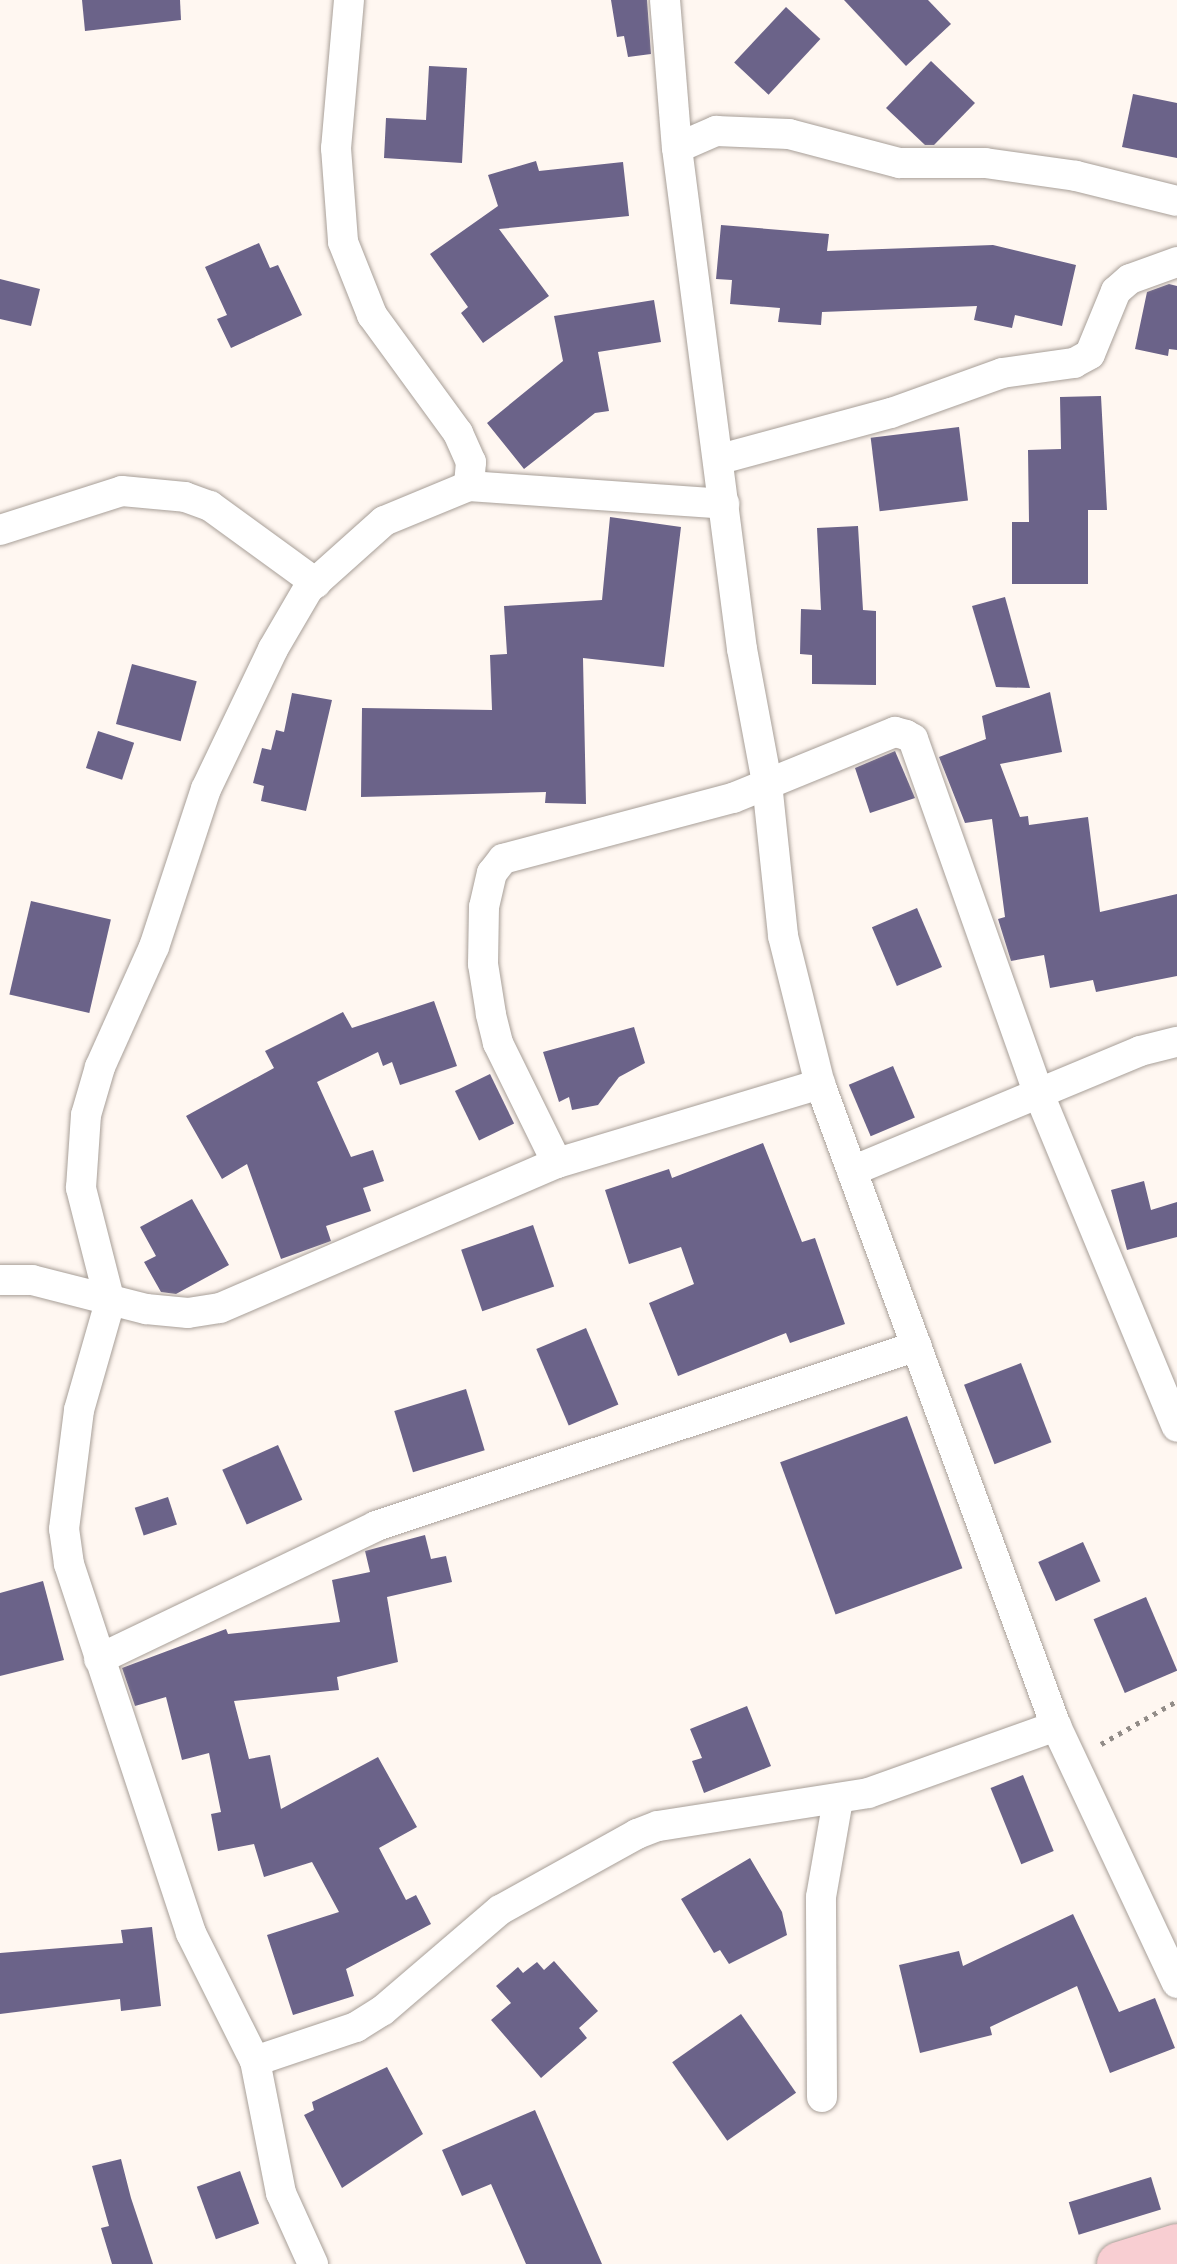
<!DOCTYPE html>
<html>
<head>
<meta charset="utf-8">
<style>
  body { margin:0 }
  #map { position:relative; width:1177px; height:2264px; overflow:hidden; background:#fff7f1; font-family:Roboto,sans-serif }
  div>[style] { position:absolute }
  .building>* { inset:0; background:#6b6389; transform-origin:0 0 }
  .path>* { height:5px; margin-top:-2.5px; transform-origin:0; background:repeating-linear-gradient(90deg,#928c88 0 4px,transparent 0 10px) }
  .roads { filter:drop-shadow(0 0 2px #a89f98) drop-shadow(0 0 2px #a89f98) }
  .minor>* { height:30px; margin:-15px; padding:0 15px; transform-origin:15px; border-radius:15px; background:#fff }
  .trunk>* { height:44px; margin:-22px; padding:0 22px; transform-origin:22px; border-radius:22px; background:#f8ced2 }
  span { translate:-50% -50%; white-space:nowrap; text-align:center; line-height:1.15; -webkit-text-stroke:7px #fff; paint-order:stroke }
</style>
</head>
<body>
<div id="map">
  <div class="building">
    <i style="clip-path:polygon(82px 0,180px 0,181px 20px,85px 31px)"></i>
    <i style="clip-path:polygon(611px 0,647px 0,651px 54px,628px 57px,624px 36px,617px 37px)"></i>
    <i style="clip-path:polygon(844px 0,928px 0,951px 24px,906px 66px)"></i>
    <i style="left:786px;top:7px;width:47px;height:76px;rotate:43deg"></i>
    <i style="clip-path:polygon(931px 61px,975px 103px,934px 145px,925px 145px,886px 108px)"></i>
    <i style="clip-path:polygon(429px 66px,467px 68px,462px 163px,384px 158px,386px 118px,426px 120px)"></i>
    <i style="clip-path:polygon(1133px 94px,1177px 103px,1177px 158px,1122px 147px)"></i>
    <i style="clip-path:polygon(536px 161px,539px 171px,623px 162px,629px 216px,499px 229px,549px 296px,483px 343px,461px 313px,468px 307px,430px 254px,498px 206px,488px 175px)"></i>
    <i style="clip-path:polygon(721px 225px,829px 234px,827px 251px,993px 245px,1076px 265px,1062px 326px,1015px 315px,1012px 328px,974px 320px,977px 306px,822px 312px,821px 325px,778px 322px,780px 308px,730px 304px,732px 280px,716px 279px)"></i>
    <i style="clip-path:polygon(259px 243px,270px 268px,278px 265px,302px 315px,231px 348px,217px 319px,227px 315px,205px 267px)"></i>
    <i style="clip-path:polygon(0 279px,40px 289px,31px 326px,0 319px)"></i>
    <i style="clip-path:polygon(1169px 284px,1177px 286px,1177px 350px,1169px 349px,1168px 356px,1135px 349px,1147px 292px)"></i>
    <i style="clip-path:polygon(654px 300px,661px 342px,598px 352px,609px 411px,595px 413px,524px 469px,487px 423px,563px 361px,554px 316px)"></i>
    <i style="clip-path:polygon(1101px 396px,1107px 510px,1088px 510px,1088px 584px,1012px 584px,1012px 522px,1029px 522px,1028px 450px,1061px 449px,1060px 397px)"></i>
    <i style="left:959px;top:427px;width:74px;height:89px;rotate:83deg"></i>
    <i style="clip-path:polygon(610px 517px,681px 527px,664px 667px,583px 658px,586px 804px,545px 803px,546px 792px,361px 797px,362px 708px,492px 710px,490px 655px,507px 654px,504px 606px,602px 600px)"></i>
    <i style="clip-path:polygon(858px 526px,863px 610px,876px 611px,876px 685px,812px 684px,812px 655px,800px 654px,801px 609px,821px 610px,817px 528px)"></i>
    <i style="clip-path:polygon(1005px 597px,1030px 688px,996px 687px,972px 606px)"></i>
    <i style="left:132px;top:664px;width:67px;height:62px;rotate:15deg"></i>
    <i style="clip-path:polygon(1050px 692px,1062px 752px,1000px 764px,1020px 817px,1028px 816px,1029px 825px,1088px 817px,1100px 912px,1177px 894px,1177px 976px,1096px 992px,1093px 980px,1050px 988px,1044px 955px,1011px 961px,998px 919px,1005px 917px,992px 819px,965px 823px,939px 757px,986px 739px,982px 716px)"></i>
    <i style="clip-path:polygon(292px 693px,332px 700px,306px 811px,261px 801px,264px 786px,253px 783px,262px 748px,271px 750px,276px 730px,284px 732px)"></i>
    <i style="left:98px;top:731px;width:38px;height:39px;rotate:18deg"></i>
    <i style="clip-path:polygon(895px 751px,915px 798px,870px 813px,855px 768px)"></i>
    <i style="left:31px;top:901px;width:82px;height:96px;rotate:13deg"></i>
    <i style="left:917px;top:908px;width:64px;height:49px;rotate:67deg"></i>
    <i style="clip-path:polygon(434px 1001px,457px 1066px,400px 1085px,392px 1062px,383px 1066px,378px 1052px,317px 1082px,351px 1157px,373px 1150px,384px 1181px,363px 1188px,371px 1211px,326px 1226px,331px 1241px,281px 1259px,247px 1164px,222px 1179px,186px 1116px,274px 1068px,265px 1051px,343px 1012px,352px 1028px)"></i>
    <i style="clip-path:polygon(634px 1027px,645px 1063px,619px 1077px,598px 1105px,572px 1110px,569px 1097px,559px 1102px,543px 1052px)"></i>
    <i style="left:893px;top:1066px;width:56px;height:48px;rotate:67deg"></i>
    <i style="left:490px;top:1074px;width:55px;height:39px;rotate:64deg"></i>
    <i style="clip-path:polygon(763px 1143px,802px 1242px,815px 1238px,845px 1324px,790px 1343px,786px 1333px,678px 1376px,649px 1303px,694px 1284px,681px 1247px,629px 1264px,605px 1190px,669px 1169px,672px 1178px)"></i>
    <i style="clip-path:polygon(1144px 1181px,1151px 1210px,1177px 1202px,1177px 1237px,1127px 1250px,1111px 1190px)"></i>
    <i style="clip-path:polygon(192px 1199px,229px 1265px,176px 1294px,161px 1292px,144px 1262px,156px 1256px,140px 1227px)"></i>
    <i style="left:533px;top:1225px;width:65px;height:76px;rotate:71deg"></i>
    <i style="left:586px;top:1328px;width:83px;height:54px;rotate:67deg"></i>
    <i style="left:1021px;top:1363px;width:85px;height:61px;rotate:69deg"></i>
    <i style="left:466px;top:1389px;width:64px;height:75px;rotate:73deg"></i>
    <i style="left:907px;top:1416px;width:162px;height:135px;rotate:70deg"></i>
    <i style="left:278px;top:1445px;width:60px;height:61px;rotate:66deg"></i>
    <i style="left:168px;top:1497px;width:29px;height:35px;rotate:72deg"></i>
    <i style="clip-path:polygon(425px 1535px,431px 1559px,446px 1556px,452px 1582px,387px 1597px,398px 1662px,337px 1677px,339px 1690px,234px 1701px,249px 1759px,270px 1755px,281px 1809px,378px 1757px,417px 1827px,379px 1848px,406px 1900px,416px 1895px,431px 1924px,346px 1969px,354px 1996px,293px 2015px,267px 1935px,339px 1912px,312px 1862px,264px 1877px,254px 1844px,218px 1851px,211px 1814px,221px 1812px,209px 1753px,182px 1760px,166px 1697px,135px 1706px,122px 1668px,226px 1629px,228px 1634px,340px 1622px,332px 1580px,370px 1572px,365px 1551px)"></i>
    <i style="left:1083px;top:1542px;width:43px;height:49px;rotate:66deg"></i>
    <i style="clip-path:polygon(43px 1581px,64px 1660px,0 1676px,0 1593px)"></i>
    <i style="left:1146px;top:1597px;width:80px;height:57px;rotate:67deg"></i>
    <i style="clip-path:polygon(747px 1706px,771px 1766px,704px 1793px,692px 1761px,702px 1758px,690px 1729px)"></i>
    <i style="left:1023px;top:1775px;width:82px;height:35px;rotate:68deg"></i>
    <i style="clip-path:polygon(750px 1858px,782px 1912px,787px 1935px,729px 1964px,720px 1950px,714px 1953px,681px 1899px)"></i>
    <i style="clip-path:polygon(1073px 1914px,1119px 2012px,1155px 1998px,1175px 2048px,1110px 2073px,1077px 1986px,990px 2027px,992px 2035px,920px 2053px,899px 1965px,959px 1951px,963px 1966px)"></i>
    <i style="clip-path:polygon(152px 1927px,161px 2006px,121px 2011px,120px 1999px,0 2014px,0 1953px,123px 1943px,121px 1930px)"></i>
    <i style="clip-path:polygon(554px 1961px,598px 2011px,579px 2028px,587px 2038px,541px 2078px,491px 2020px,511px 2003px,496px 1986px,518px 1967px,523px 1973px,537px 1962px,544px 1970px)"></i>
    <i style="left:741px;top:2014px;width:96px;height:84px;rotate:55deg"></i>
    <i style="clip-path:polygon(387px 2067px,423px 2134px,342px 2188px,304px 2115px,314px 2110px,312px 2102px)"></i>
    <i style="clip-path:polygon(535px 2110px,602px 2264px,526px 2264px,491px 2184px,462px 2196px,442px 2150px)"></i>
    <i style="clip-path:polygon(121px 2159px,131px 2198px,153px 2264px,112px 2264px,101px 2228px,109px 2226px,92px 2166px)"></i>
    <i style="left:240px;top:2171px;width:56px;height:46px;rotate:70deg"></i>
    <i style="left:1151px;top:2177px;width:34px;height:86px;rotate:73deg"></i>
  </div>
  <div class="path">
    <i style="left:1101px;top:1744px;width:87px;rotate:-29.5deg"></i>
  </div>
  <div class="roads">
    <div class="minor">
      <i style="left:349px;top:0;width:149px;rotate:95deg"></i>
      <i style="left:336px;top:148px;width:94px;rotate:85.7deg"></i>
      <i style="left:343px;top:242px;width:79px;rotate:68.3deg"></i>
      <i style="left:372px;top:315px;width:146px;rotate:53.9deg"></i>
      <i style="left:458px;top:433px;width:32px;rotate:66deg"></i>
      <i style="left:471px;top:462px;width:24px;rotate:95deg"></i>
      <i style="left:665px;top:0;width:148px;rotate:85.4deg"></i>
      <i style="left:677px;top:148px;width:505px;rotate:82.61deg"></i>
      <i style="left:742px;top:649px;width:136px;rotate:79.4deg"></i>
      <i style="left:767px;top:783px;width:154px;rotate:84deg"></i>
      <i style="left:783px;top:936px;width:153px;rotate:76deg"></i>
      <i style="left:820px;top:1084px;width:684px;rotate:69.82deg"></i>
      <i style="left:1056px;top:1726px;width:284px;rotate:64.8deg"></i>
      <i style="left:677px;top:148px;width:43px;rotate:-23.6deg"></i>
      <i style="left:716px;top:131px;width:73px;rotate:2.4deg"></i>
      <i style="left:789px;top:134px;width:114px;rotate:14.8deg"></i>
      <i style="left:899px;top:163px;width:86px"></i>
      <i style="left:985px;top:163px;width:92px;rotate:8.1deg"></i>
      <i style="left:1076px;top:176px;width:104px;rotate:13.9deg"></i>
      <i style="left:720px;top:459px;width:177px;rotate:-15.1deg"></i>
      <i style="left:891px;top:413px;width:118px;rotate:-19.8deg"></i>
      <i style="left:1002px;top:373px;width:73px;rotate:-7.9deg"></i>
      <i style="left:1074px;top:363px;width:18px;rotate:-29deg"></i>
      <i style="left:1090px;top:354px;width:68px;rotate:-67.6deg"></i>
      <i style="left:1116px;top:291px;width:18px;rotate:-41deg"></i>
      <i style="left:1130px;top:279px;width:50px;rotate:-19.9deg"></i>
      <i style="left:0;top:530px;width:128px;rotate:-17.7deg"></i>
      <i style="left:122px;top:491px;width:63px;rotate:5.4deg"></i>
      <i style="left:185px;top:497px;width:27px;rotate:20deg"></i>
      <i style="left:210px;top:506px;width:131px;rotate:36deg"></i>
      <i style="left:557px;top:1163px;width:134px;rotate:-116.2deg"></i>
      <i style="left:498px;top:1043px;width:30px;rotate:-104deg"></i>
      <i style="left:491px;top:1014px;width:51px;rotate:-99.1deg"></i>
      <i style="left:483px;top:964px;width:57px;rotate:-89deg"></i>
      <i style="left:484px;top:907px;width:35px;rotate:-77deg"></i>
      <i style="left:492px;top:873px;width:18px;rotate:-52deg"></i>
      <i style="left:503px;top:859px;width:238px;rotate:-14.9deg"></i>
      <i style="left:733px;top:798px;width:175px;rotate:-22.2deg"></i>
      <i style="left:895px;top:732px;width:11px;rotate:15deg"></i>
      <i style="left:906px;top:735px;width:8px;rotate:30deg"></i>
      <i style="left:913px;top:739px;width:377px;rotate:70.5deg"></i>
      <i style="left:1039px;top:1094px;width:360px;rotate:67.5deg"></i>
      <i style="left:852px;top:1171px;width:312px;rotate:-22.6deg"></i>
      <i style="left:1140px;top:1051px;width:38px;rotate:-14deg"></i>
      <i style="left:0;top:1280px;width:32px"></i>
      <i style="left:32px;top:1280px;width:118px;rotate:14.3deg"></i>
      <i style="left:146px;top:1309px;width:42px;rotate:5.4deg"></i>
      <i style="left:188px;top:1313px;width:32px;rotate:-9deg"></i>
      <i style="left:220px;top:1308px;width:367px;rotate:-23.3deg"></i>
      <i style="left:557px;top:1163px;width:275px;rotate:-16.7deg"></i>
      <i style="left:99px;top:1659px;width:307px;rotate:-25.6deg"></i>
      <i style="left:376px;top:1526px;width:570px;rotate:-18.4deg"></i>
      <i style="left:255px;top:2061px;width:107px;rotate:-18.6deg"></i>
      <i style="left:356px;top:2027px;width:31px;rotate:-32deg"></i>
      <i style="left:382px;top:2011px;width:155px;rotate:-40.6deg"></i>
      <i style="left:500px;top:1910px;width:157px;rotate:-29deg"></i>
      <i style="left:637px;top:1834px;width:22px;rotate:-21deg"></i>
      <i style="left:658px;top:1826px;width:213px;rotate:-8.9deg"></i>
      <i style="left:868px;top:1793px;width:200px;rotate:-19.6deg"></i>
      <i style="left:822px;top:2097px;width:200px;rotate:-90.3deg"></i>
      <i style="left:821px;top:1897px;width:98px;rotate:-80.1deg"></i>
      <i style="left:313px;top:2264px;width:78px;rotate:-114.3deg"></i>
      <i style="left:281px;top:2193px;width:135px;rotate:-101.1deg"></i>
      <i style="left:255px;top:2061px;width:143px;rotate:-116.6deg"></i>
      <i style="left:191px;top:1933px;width:389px;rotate:-108.3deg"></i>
      <i style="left:69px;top:1564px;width:35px;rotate:-98deg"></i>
      <i style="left:64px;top:1529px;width:120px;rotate:-82.8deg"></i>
      <i style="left:79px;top:1410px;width:112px;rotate:-74deg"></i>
      <i style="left:110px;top:1302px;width:118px;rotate:-104.3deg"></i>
      <i style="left:81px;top:1188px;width:73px;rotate:-86.1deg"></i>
      <i style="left:86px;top:1115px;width:50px;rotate:-73.7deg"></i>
      <i style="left:100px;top:1067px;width:132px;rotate:-65.8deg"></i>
      <i style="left:154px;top:947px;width:166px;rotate:-71.8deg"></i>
      <i style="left:206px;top:789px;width:155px;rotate:-64.4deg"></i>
      <i style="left:273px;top:649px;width:69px;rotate:-59.7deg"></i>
      <i style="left:308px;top:589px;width:102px;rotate:-41.8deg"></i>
      <i style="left:384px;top:521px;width:92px;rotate:-22.4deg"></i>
      <i style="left:469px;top:486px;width:256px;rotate:4deg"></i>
    </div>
    <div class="trunk">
      <i style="left:1119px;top:2264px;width:61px;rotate:-17.2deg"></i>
    </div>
  </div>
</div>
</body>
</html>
